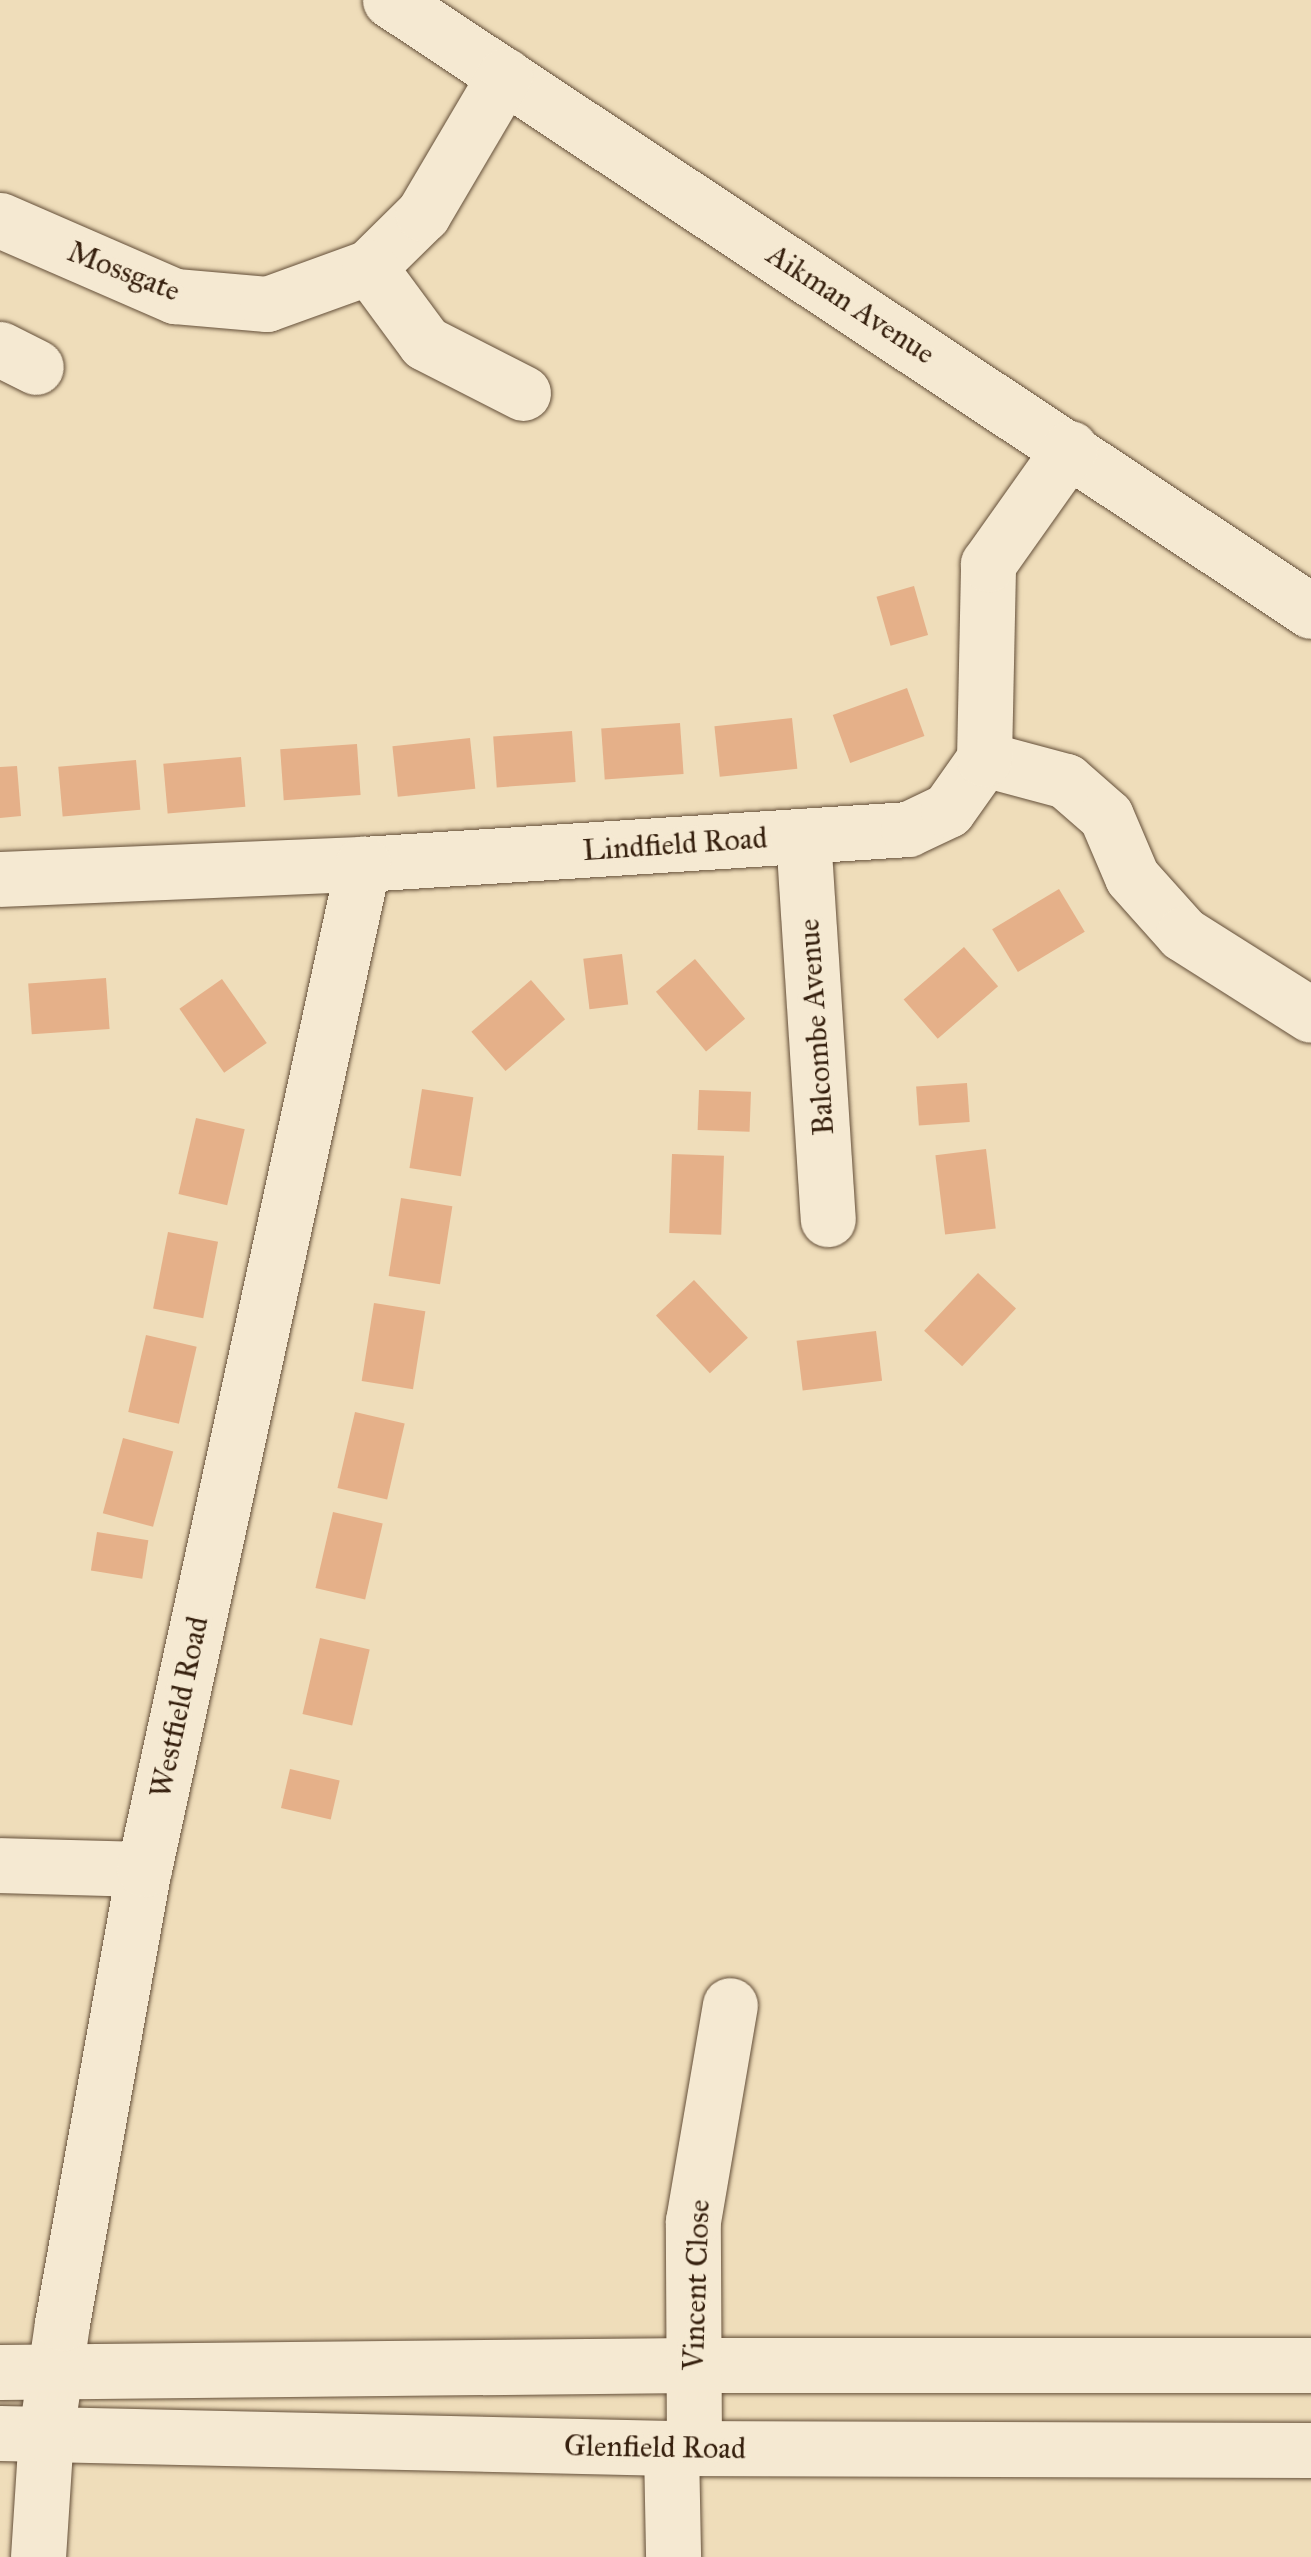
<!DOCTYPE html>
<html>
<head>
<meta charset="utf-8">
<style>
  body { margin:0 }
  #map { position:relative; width:1311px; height:2557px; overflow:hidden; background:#efddba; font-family:"IM FELL Great Primer",serif }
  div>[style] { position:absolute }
  .building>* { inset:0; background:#e5b089; transform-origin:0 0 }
  .roads { filter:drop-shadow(0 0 2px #644f39) drop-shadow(0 0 2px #644f39) }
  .minor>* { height:55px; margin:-27.5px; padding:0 27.5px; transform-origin:27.5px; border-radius:27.5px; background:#f5e9d2 }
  span { translate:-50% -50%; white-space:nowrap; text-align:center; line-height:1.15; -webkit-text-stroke:10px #f5e9d2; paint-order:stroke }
  .street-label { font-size:30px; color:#36200e }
</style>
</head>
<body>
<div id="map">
  <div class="building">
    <i style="left:914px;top:586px;width:51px;height:39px;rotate:74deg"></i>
    <i style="left:907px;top:688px;width:51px;height:79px;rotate:70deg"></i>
    <i style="left:792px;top:718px;width:51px;height:78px;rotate:84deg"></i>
    <i style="left:680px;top:723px;width:51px;height:79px;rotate:86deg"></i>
    <i style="left:572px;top:731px;width:51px;height:79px;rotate:86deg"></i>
    <i style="left:470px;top:738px;width:51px;height:78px;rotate:84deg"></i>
    <i style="left:357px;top:744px;width:51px;height:77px;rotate:86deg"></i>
    <i style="left:241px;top:757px;width:50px;height:78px;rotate:85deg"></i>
    <i style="left:136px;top:760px;width:50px;height:78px;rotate:85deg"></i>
    <i style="clip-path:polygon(17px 766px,21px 816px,0 818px,0 767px)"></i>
    <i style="left:1059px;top:889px;width:50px;height:78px;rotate:59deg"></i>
    <i style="left:964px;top:947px;width:52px;height:80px;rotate:49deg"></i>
    <i style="left:622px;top:954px;width:51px;height:39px;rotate:83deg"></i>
    <i style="left:695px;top:959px;width:78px;height:51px;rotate:50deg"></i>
    <i style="left:106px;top:978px;width:51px;height:78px;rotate:86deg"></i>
    <i style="left:222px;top:979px;width:78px;height:52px;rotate:55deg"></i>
    <i style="left:531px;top:980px;width:52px;height:79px;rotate:49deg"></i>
    <i style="left:967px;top:1083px;width:39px;height:51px;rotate:86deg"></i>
    <i style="left:422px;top:1089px;width:52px;height:80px;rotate:9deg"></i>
    <i style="left:699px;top:1090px;width:52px;height:40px;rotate:2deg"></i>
    <i style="left:196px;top:1118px;width:50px;height:78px;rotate:13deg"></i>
    <i style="left:986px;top:1149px;width:80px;height:51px;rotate:83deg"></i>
    <i style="left:672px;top:1154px;width:52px;height:79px;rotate:2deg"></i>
    <i style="left:401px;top:1198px;width:52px;height:79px;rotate:9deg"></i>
    <i style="left:168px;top:1232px;width:51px;height:78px;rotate:11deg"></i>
    <i style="left:978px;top:1273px;width:52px;height:79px;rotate:43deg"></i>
    <i style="left:694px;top:1280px;width:79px;height:52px;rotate:47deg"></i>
    <i style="left:374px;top:1303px;width:52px;height:79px;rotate:9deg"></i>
    <i style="left:876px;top:1331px;width:50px;height:80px;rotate:83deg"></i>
    <i style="left:146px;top:1335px;width:52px;height:79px;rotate:13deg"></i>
    <i style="left:355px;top:1412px;width:51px;height:78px;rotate:13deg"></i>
    <i style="left:123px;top:1438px;width:52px;height:78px;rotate:15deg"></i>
    <i style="left:333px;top:1512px;width:51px;height:78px;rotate:13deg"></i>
    <i style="left:97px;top:1532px;width:52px;height:39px;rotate:9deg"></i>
    <i style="left:320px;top:1638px;width:51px;height:78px;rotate:13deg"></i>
    <i style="left:290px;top:1769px;width:51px;height:40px;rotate:13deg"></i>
  </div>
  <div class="roads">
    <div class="minor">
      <i style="left:390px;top:0;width:1105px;rotate:33.56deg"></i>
      <i style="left:0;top:220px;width:191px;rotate:23.5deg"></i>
      <i style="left:175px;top:296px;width:92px;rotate:5deg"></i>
      <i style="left:267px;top:304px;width:109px;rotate:-19.9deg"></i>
      <i style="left:369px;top:267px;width:76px;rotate:-44.5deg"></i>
      <i style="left:423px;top:214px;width:161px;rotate:-59.5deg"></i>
      <i style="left:369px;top:267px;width:94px;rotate:53.6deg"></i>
      <i style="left:425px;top:343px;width:110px;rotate:27deg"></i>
      <i style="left:0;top:349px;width:40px;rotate:26.6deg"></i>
      <i style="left:984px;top:759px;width:85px;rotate:15deg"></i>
      <i style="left:1066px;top:781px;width:53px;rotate:41.2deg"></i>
      <i style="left:1106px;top:816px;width:66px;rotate:66.9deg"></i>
      <i style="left:1132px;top:877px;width:76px;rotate:48.2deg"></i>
      <i style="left:1183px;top:934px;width:151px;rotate:32.3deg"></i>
      <i style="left:803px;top:836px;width:384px;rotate:86.3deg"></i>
      <i style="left:0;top:879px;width:363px;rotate:-2.4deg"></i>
      <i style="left:363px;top:864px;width:546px;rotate:-3.67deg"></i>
      <i style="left:908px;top:829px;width:44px;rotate:-25.4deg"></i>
      <i style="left:948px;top:810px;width:62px;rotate:-54.8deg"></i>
      <i style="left:984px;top:759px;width:195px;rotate:-88.8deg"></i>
      <i style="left:988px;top:564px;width:142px;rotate:-54.7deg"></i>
      <i style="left:0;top:1865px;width:144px;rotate:1.6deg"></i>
      <i style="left:0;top:2372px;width:692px;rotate:-0.58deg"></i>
      <i style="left:692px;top:2365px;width:619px"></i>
      <i style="left:0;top:2433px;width:671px;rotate:1.28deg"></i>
      <i style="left:671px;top:2448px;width:640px;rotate:0.18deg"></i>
      <i style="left:671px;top:2448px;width:109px;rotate:88.9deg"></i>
      <i style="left:694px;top:2448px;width:227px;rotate:-90.3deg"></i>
      <i style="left:693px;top:2221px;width:219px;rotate:-80.3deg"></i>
      <i style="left:38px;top:2557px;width:124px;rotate:-86.3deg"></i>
      <i style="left:46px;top:2433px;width:111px;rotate:-81.7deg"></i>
      <i style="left:62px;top:2323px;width:461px;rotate:-79.8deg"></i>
      <i style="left:144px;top:1869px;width:1029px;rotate:-77.71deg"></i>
    </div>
  </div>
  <div class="street-label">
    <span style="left:124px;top:271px;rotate:21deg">Mossgate</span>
    <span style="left:851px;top:304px;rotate:33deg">Aikman Avenue</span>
    <span style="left:675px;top:844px;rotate:-4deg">Lindfield Road</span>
    <span style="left:816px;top:1027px;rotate:-94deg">Balcombe Avenue</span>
    <span style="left:179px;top:1707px;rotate:-78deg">Westfield Road</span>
    <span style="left:696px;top:2285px;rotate:-88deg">Vincent Close</span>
    <span style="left:655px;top:2447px;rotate:1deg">Glenfield Road</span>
  </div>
</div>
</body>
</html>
